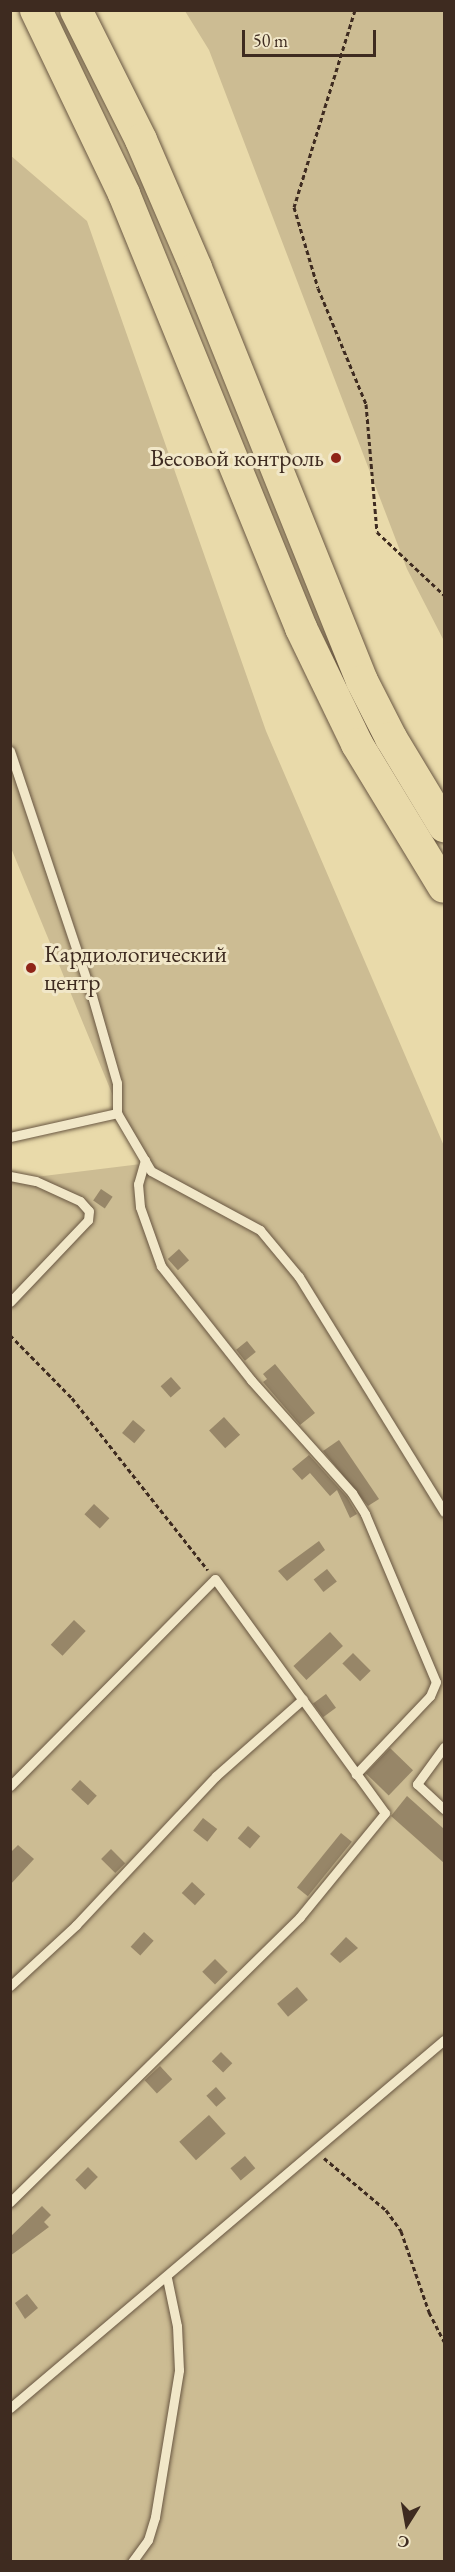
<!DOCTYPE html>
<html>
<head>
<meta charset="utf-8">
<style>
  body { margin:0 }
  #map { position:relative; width:455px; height:2572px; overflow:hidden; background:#e9daaa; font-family:"EB Garamond",serif }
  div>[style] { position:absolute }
  .green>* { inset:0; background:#ccbc93 }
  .building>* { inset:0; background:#978668; transform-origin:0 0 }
  .path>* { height:3px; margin-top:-1.5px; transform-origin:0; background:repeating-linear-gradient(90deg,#3e2b20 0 4.5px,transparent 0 7.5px) }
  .roads { filter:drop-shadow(0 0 2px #695742) drop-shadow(0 0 2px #695742) }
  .lane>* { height:9px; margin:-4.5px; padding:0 4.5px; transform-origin:4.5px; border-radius:4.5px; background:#f1e7c8 }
  .highway>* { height:32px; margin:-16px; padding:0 16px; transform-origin:16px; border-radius:16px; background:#e9daaa }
  .dots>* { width:16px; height:16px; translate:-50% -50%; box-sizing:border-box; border:3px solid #f1e7c8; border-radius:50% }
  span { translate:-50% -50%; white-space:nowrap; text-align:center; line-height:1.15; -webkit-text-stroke:6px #f1e7c8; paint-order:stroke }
  .poi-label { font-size:24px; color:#3e2b20 }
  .right { translate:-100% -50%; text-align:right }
  .left { translate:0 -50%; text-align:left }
  .frame { position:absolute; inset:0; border:12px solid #3e2b20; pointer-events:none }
  .north { position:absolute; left:377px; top:2494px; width:60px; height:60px; -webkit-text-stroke:4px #f1e7c8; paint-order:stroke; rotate:191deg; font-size:16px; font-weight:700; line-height:24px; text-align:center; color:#3e2b20 }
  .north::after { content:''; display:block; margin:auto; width:21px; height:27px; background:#3e2b20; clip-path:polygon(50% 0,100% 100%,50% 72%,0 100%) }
  .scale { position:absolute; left:242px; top:30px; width:134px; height:27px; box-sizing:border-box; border:3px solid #3e2b20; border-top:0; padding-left:8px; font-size:18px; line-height:21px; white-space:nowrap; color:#3e2b20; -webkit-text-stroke:4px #f1e7c8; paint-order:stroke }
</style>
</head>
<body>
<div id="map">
  <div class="green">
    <i style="clip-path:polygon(185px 11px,444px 11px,444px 641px,407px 569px,209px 50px)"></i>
    <i style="clip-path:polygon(10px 155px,87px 221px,266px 731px,444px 1146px,444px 2561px,11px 2561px,11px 1180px,141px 1164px,11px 848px)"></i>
  </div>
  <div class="building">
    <i style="left:101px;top:1189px;width:14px;height:14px;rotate:34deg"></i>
    <i style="left:179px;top:1249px;width:15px;height:15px;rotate:48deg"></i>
    <i style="left:247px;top:1341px;width:14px;height:14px;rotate:51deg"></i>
    <i style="clip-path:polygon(275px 1364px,315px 1413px,300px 1425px,263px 1382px,267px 1379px,263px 1374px)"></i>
    <i style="left:171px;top:1377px;width:15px;height:14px;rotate:48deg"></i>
    <i style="left:224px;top:1417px;width:24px;height:20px;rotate:48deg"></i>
    <i style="left:133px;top:1420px;width:16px;height:17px;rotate:40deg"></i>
    <i style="clip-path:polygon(339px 1440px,379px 1499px,368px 1506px,323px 1451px)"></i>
    <i style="clip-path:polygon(309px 1455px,347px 1497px,357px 1514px,350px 1518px,337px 1490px,330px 1496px,310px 1473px,302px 1480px,292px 1469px)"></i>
    <i style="left:94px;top:1504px;width:21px;height:14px;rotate:43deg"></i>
    <i style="clip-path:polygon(319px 1541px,325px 1550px,287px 1581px,278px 1571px)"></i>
    <i style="left:327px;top:1569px;width:16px;height:17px;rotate:52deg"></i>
    <i style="left:74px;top:1620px;width:16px;height:34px;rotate:43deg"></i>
    <i style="left:330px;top:1632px;width:19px;height:50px;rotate:47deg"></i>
    <i style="left:353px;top:1653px;width:25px;height:15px;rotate:45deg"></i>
    <i style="left:326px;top:1694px;width:17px;height:16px;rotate:54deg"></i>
    <i style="left:390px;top:1748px;width:32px;height:35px;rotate:44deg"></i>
    <i style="left:80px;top:1780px;width:23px;height:13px;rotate:43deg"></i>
    <i style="clip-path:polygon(407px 1796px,444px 1829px,444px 1863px,391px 1816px)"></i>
    <i style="left:203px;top:1818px;width:18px;height:16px;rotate:38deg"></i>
    <i style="left:248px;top:1826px;width:16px;height:16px;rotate:40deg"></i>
    <i style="left:341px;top:1833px;width:14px;height:70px;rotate:39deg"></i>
    <i style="clip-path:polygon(18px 1845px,34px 1859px,10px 1885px,10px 1853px)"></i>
    <i style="left:111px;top:1849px;width:20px;height:14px;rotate:45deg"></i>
    <i style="left:192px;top:1882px;width:18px;height:15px;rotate:43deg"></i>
    <i style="left:144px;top:1932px;width:13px;height:20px;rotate:42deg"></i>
    <i style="clip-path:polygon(346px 1937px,358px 1948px,340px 1963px,330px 1954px)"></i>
    <i style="left:215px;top:1959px;width:18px;height:18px;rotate:45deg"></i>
    <i style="left:297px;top:1987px;width:17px;height:26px;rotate:50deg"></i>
    <i style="left:221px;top:2052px;width:16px;height:13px;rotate:45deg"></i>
    <i style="left:160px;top:2066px;width:18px;height:21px;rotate:47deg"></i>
    <i style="left:216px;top:2087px;width:15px;height:13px;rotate:48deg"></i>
    <i style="left:209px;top:2115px;width:25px;height:40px;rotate:48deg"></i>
    <i style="left:245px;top:2156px;width:16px;height:19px;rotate:50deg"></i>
    <i style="left:88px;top:2167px;width:14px;height:18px;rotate:45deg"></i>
    <i style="clip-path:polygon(42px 2206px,51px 2215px,44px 2222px,49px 2227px,10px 2256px,10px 2237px)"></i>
    <i style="clip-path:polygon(27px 2294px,38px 2308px,25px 2319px,15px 2303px)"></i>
  </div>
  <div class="path">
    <i style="left:355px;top:10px;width:206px;rotate:107.2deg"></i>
    <i style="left:294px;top:207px;width:84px;rotate:73.5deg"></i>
    <i style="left:318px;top:288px;width:126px;rotate:67.5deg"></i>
    <i style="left:366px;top:404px;width:128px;rotate:85.1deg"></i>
    <i style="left:377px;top:532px;width:92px;rotate:43.2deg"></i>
    <i style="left:10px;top:1335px;width:88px;rotate:45.5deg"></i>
    <i style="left:72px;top:1398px;width:219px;rotate:51.7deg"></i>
    <i style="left:324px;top:2158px;width:81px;rotate:40deg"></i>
    <i style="left:386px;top:2210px;width:26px;rotate:54deg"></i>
    <i style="left:401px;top:2231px;width:86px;rotate:70.9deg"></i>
    <i style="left:429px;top:2312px;width:33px;rotate:63deg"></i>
  </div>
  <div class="roads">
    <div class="lane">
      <i style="left:10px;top:751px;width:258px;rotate:71.5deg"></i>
      <i style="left:92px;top:996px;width:91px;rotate:74deg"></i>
      <i style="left:117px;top:1083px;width:30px;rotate:90deg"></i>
      <i style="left:117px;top:1113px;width:67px;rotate:59.6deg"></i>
      <i style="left:151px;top:1171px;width:124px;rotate:28.4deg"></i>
      <i style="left:260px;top:1230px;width:61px;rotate:50.3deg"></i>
      <i style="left:299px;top:1277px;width:276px;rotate:58.3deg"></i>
      <i style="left:10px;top:1137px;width:110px;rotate:-12.6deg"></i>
      <i style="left:145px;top:1160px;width:25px;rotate:106deg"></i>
      <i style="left:138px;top:1184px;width:23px;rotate:85deg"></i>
      <i style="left:140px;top:1207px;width:63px;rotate:70.4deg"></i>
      <i style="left:161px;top:1266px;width:145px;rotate:51.7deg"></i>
      <i style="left:251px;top:1380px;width:152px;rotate:48.2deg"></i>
      <i style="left:352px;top:1493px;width:25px;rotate:58deg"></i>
      <i style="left:365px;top:1514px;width:182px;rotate:67.1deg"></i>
      <i style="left:436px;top:1682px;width:15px;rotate:113deg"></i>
      <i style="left:430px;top:1696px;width:108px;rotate:133.5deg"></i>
      <i style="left:10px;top:1176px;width:26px;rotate:11deg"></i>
      <i style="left:36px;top:1181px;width:48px;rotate:24.4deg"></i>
      <i style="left:80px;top:1201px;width:13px;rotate:48deg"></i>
      <i style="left:89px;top:1211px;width:9px;rotate:96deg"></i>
      <i style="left:88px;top:1220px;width:113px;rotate:133.6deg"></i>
      <i style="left:444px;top:1747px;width:46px;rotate:126.1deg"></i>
      <i style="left:417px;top:1784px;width:37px;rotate:43deg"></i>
      <i style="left:10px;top:1786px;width:291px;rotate:-45.3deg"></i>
      <i style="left:215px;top:1579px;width:289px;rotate:54deg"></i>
      <i style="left:385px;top:1813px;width:134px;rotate:129.3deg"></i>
      <i style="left:300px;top:1917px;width:407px;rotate:135.5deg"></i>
      <i style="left:10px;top:1986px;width:90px;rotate:-42.7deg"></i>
      <i style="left:76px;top:1925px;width:204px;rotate:-46.8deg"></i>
      <i style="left:216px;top:1776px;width:116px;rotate:-41.5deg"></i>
      <i style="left:10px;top:2408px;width:569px;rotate:-40.3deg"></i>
      <i style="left:132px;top:2562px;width:27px;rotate:-54deg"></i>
      <i style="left:148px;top:2540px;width:24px;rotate:-73deg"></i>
      <i style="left:155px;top:2517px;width:149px;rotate:-80.7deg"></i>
      <i style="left:179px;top:2370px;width:44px;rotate:-92.6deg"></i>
      <i style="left:177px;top:2326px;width:49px;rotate:-101.8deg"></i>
    </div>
    <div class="highway">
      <i style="left:36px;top:10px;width:204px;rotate:64.4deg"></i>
      <i style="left:124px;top:194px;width:469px;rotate:67.8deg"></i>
      <i style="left:301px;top:628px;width:129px;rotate:64.2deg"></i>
      <i style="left:357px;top:744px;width:167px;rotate:58.7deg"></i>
      <i style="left:76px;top:10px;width:145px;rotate:63.4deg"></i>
      <i style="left:141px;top:140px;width:139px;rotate:66.7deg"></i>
      <i style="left:196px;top:268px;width:445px;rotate:68.1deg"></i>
      <i style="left:362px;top:681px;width:64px;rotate:63deg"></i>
      <i style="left:391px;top:738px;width:103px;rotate:58.9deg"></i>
    </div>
  </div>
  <div class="dots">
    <i style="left:336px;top:458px;background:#8f2418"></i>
    <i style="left:31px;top:968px;background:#8f2418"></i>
  </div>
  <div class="poi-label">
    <span class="right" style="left:324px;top:458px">Весовой контроль</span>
    <span class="left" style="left:44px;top:968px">Кардиологический<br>центр</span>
  </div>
  <div class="frame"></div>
  <div class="north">С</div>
  <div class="scale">50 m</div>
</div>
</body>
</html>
